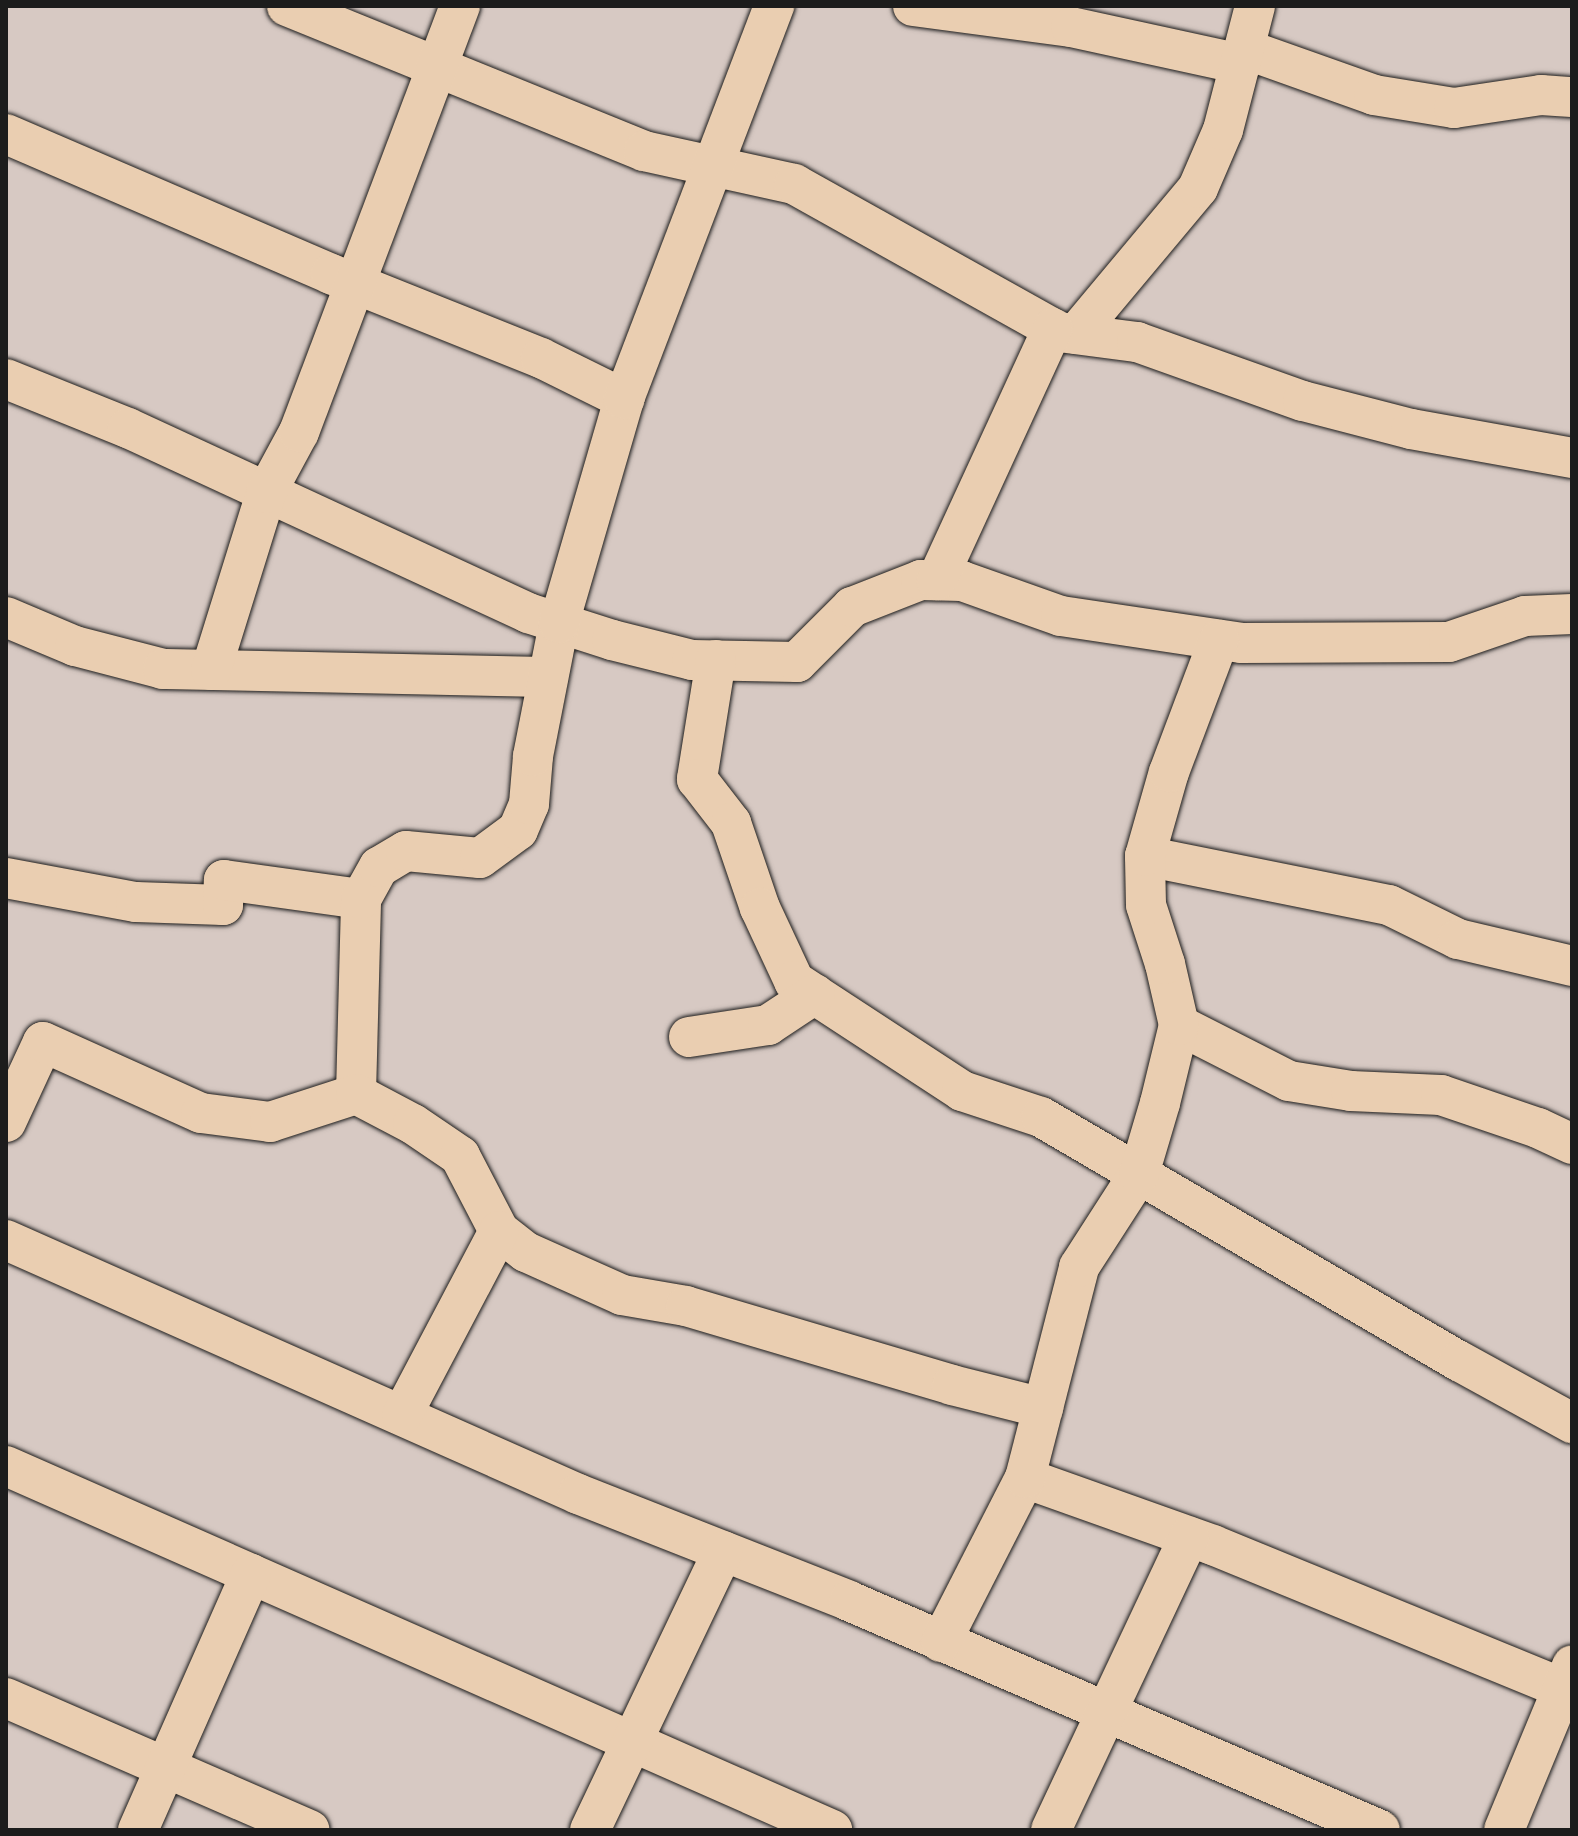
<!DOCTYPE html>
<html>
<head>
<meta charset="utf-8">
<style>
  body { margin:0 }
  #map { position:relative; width:1578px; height:1836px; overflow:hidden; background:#d7c9c3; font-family:Delius,sans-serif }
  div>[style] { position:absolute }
  .roads { filter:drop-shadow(0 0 2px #1c1c1c) drop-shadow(0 0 2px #1c1c1c) }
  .minor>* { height:40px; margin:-20px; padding:0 20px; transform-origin:20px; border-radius:20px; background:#eaceb1 }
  span { translate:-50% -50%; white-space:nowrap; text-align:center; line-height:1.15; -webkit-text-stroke:7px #eaceb1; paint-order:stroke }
  .frame { position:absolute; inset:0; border:8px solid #1c1c1c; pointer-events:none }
</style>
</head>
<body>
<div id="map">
  <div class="roads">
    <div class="minor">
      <i style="left:287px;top:6px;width:385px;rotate:22.1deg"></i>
      <i style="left:644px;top:151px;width:154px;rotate:12.4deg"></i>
      <i style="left:794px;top:184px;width:304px;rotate:29.2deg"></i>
      <i style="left:1059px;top:332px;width:79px;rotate:7.3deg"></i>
      <i style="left:1137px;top:342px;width:176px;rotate:19.6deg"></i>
      <i style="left:1303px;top:401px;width:112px;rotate:14.5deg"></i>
      <i style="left:1411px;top:429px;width:164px;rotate:10.2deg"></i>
      <i style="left:913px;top:6px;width:159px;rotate:7.6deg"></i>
      <i style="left:1071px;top:27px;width:174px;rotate:12.3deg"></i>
      <i style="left:1245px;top:49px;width:137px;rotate:19.6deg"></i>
      <i style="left:1374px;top:95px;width:81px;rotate:9.2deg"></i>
      <i style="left:1454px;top:108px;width:88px;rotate:-8.5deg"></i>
      <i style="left:1541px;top:95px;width:31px;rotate:4deg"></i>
      <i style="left:6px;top:134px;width:354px;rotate:23.3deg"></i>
      <i style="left:331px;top:274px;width:226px;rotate:21.8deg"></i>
      <i style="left:541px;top:358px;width:93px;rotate:26.3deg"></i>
      <i style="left:1076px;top:334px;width:190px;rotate:-50.1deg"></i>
      <i style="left:1198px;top:188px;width:63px;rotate:-66.7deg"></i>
      <i style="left:1223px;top:130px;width:128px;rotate:-75.5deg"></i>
      <i style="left:6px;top:379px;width:131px;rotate:21.9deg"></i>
      <i style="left:128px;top:428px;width:441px;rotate:24.8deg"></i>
      <i style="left:528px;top:613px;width:88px;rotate:17.8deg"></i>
      <i style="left:612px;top:640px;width:82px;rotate:14deg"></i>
      <i style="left:692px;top:660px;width:105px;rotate:1.1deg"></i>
      <i style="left:797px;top:662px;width:78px;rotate:-45deg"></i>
      <i style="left:852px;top:607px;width:74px;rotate:-21.4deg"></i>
      <i style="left:921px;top:580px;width:41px;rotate:1.4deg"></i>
      <i style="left:962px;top:581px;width:105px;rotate:19.5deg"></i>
      <i style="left:1061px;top:616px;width:182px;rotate:8.5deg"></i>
      <i style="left:1241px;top:643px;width:208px;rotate:-0.3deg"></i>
      <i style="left:1449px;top:642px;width:80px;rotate:-18.9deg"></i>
      <i style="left:1525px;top:616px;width:47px;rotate:-2.4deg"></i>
      <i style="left:937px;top:580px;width:277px;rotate:-65.3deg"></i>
      <i style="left:6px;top:617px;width:75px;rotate:22.8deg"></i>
      <i style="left:75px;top:646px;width:91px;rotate:14.6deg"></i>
      <i style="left:163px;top:669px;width:385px;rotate:1.2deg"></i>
      <i style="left:716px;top:660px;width:121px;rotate:99.1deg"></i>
      <i style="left:697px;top:779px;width:56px;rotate:52.3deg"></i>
      <i style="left:731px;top:823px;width:90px;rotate:71.2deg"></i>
      <i style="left:760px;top:908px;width:81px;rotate:65deg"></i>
      <i style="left:794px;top:981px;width:201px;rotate:33.2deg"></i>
      <i style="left:962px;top:1091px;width:83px;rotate:18.2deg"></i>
      <i style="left:1041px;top:1117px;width:484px;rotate:30.3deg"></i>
      <i style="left:1459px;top:1361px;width:129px;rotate:28.8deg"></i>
      <i style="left:211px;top:670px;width:185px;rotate:-72.7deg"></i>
      <i style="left:266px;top:493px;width:69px;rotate:-61.6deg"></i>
      <i style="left:299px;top:432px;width:455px;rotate:-69.3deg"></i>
      <i style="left:1145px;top:856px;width:249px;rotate:11.4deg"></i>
      <i style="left:1389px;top:905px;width:77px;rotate:26.2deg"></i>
      <i style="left:1458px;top:939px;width:117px;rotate:13.3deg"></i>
      <i style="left:6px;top:878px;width:132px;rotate:10.5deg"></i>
      <i style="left:136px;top:902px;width:87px;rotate:2deg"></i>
      <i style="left:223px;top:905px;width:25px;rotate:-88deg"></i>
      <i style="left:224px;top:880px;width:138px;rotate:7.9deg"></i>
      <i style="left:1179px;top:1025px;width:123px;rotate:27deg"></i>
      <i style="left:1289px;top:1081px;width:63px;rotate:9.2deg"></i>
      <i style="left:1351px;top:1091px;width:90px;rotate:2.5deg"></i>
      <i style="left:1441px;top:1095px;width:102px;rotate:18.8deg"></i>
      <i style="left:1538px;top:1128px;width:38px;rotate:25deg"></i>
      <i style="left:689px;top:1037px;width:80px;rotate:-8.6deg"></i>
      <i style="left:768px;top:1025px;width:56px;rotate:-33.4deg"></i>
      <i style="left:356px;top:1094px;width:195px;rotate:-88.5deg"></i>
      <i style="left:361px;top:899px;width:37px;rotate:-61deg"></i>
      <i style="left:379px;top:867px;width:31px;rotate:-31deg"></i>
      <i style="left:406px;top:851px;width:74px;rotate:5.4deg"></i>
      <i style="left:480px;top:858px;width:47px;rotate:-36.4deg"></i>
      <i style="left:518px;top:830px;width:28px;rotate:-67deg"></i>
      <i style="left:529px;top:804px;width:48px;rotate:-85.2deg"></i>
      <i style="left:533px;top:756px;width:136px;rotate:-78.9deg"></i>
      <i style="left:559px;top:623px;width:233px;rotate:-73.8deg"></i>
      <i style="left:624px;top:399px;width:421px;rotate:-69.1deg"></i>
      <i style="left:6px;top:1122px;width:88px;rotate:-65.2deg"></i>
      <i style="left:43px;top:1042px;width:173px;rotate:24.2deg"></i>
      <i style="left:201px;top:1113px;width:70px;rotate:7.4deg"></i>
      <i style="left:270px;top:1122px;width:90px;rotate:-18deg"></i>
      <i style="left:356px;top:1094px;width:64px;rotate:27.8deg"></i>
      <i style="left:413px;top:1124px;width:57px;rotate:34.2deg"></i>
      <i style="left:460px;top:1156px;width:85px;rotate:62.5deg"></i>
      <i style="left:499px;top:1231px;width:34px;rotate:38deg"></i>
      <i style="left:526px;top:1252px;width:105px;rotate:24.1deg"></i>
      <i style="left:622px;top:1295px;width:65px;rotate:9.8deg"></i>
      <i style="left:686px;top:1306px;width:277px;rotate:16.5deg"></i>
      <i style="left:952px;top:1385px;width:94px;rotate:14.2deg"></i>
      <i style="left:6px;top:1240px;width:626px;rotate:23.94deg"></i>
      <i style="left:578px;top:1494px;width:291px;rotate:21.5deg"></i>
      <i style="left:849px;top:1601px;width:578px;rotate:23.33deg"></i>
      <i style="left:402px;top:1415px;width:208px;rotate:-62.2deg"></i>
      <i style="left:6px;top:1466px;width:903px;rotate:23.78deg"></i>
      <i style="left:1025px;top:1478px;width:200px;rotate:19.6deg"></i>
      <i style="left:1213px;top:1545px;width:388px;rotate:22.3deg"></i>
      <i style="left:941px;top:1642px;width:184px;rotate:-62.9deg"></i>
      <i style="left:1025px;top:1478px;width:218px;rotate:-75.6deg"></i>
      <i style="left:1079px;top:1267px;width:111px;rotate:-57.2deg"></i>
      <i style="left:1139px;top:1174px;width:74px;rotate:-73.5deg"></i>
      <i style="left:1160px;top:1103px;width:80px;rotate:-76.3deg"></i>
      <i style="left:1179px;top:1025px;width:63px;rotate:-102.9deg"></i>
      <i style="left:1165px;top:964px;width:62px;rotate:-107.9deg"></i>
      <i style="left:1146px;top:905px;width:49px;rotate:-91.2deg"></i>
      <i style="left:1145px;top:856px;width:87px;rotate:-74.1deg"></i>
      <i style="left:1169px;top:772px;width:141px;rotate:-69.3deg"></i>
      <i style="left:6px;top:1698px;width:331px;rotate:23.5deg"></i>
      <i style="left:138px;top:1830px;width:280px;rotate:-66.2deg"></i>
      <i style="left:590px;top:1830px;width:309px;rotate:-64.5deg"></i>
      <i style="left:1051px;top:1830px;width:324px;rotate:-64.8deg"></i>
      <i style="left:1504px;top:1830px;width:178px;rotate:-67.5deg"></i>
    </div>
  </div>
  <div class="frame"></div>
</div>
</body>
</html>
